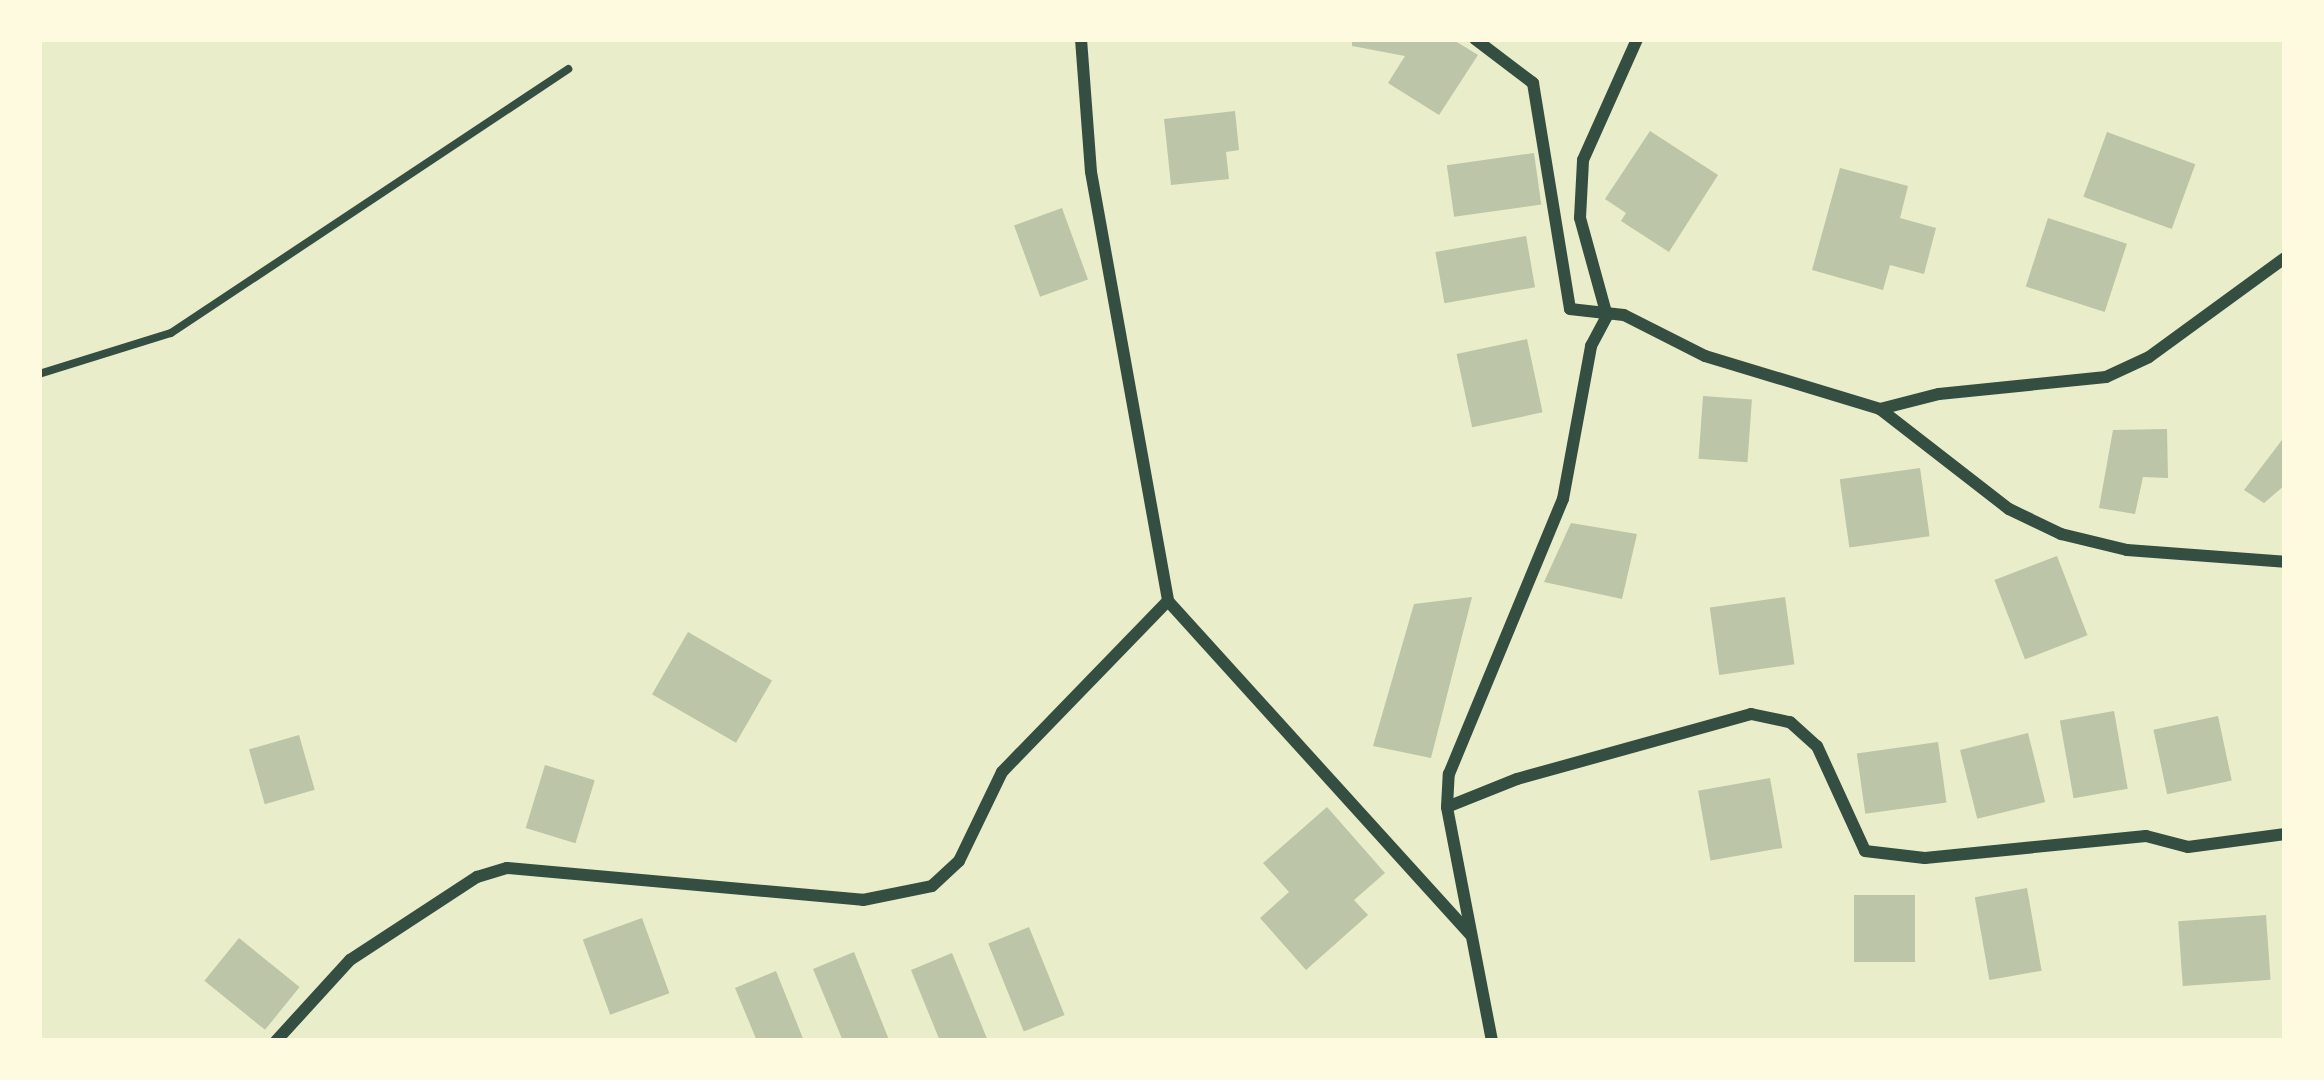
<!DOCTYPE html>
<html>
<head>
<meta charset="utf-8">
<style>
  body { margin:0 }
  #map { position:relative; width:2324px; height:1080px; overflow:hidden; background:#e9edc9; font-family:Ubuntu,sans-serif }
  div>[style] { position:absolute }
  .building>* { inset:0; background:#bcc5a7; transform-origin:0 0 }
  .path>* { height:8px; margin:-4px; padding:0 4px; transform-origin:4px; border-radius:4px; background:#344e41 }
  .minor>* { height:12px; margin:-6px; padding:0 6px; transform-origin:6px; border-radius:6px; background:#344e41 }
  span { translate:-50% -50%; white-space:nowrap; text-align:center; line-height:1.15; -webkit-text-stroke:12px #fefae0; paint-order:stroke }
  .frame { position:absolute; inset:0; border:42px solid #fefae0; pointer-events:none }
</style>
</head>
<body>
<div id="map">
  <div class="building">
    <i style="clip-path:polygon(1352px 39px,1452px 39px,1478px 55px,1439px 115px,1388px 83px,1405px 56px,1352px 46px)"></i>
    <i style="clip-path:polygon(1235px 111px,1239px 150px,1226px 152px,1229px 179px,1171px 185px,1164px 119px)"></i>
    <i style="clip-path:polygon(1650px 131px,1718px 175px,1669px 252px,1621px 221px,1626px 213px,1605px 199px)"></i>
    <i style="left:2107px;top:132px;width:94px;height:69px;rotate:20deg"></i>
    <i style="left:1534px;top:153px;width:52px;height:88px;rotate:82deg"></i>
    <i style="clip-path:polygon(1840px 168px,1908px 186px,1900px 218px,1936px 228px,1924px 274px,1890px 265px,1883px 290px,1812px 270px)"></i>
    <i style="left:1062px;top:208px;width:76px;height:51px;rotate:70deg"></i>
    <i style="left:2048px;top:218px;width:83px;height:72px;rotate:18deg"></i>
    <i style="left:1526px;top:236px;width:52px;height:92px;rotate:80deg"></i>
    <i style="left:1527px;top:339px;width:75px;height:72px;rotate:78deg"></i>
    <i style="left:1703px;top:396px;width:49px;height:63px;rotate:4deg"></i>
    <i style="clip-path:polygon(2167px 429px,2168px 478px,2143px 477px,2135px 514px,2099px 508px,2113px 430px)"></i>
    <i style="clip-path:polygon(2285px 436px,2285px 485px,2264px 503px,2244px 490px)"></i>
    <i style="left:1920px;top:468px;width:69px;height:81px;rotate:82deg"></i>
    <i style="clip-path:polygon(1571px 523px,1637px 534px,1622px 599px,1544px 582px)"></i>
    <i style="left:2057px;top:556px;width:85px;height:67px;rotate:69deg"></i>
    <i style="clip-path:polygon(1472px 597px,1431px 758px,1373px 746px,1414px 604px)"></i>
    <i style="left:1785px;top:597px;width:68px;height:76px;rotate:82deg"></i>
    <i style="left:688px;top:632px;width:97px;height:72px;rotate:30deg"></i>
    <i style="left:2114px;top:711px;width:79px;height:55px;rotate:80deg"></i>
    <i style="left:2218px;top:716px;width:66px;height:66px;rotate:78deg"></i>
    <i style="left:2028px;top:733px;width:71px;height:70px;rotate:76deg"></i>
    <i style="left:299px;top:735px;width:57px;height:52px;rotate:74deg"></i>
    <i style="left:1938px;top:742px;width:61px;height:82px;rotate:82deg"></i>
    <i style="left:545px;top:765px;width:52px;height:66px;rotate:17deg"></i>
    <i style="left:1770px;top:778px;width:71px;height:73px;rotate:80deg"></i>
    <i style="clip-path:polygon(1327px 807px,1385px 873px,1354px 900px,1368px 915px,1306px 970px,1260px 918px,1289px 892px,1263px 863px)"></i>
    <i style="left:2027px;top:888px;width:84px;height:53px;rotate:80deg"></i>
    <i style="left:1854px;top:895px;width:61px;height:67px"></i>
    <i style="left:2266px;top:915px;width:65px;height:88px;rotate:86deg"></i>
    <i style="left:642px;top:918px;width:80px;height:63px;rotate:70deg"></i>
    <i style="left:1029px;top:927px;width:95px;height:44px;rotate:68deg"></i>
    <i style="left:239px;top:938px;width:78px;height:55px;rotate:39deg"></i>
    <i style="clip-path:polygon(854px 952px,889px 1040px,887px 1041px,843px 1041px,813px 969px)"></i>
    <i style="clip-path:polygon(952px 953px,988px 1041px,940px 1041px,911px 970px)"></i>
    <i style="clip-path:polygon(776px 971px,804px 1041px,757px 1041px,735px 988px)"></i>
  </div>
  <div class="path">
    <i style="left:39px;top:374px;width:138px;rotate:-17.3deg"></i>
    <i style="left:171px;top:333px;width:477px;rotate:-33.6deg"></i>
  </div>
  <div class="minor">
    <i style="left:1081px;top:39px;width:133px;rotate:85.7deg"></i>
    <i style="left:1091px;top:172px;width:436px;rotate:79.8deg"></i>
    <i style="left:1168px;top:601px;width:450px;rotate:47.8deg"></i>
    <i style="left:1475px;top:39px;width:73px;rotate:37.2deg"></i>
    <i style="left:1533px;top:83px;width:229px;rotate:80.7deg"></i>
    <i style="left:1570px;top:309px;width:54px;rotate:6.3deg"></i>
    <i style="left:1624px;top:315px;width:91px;rotate:26.8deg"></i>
    <i style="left:1705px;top:356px;width:183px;rotate:16.8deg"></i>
    <i style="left:1880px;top:409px;width:163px;rotate:37.8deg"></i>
    <i style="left:2009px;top:509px;width:58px;rotate:25.7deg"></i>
    <i style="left:2061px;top:534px;width:68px;rotate:13.6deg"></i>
    <i style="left:2127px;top:550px;width:158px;rotate:4.3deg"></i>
    <i style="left:1880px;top:409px;width:61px;rotate:-14.3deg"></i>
    <i style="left:1939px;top:394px;width:168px;rotate:-5.8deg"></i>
    <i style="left:2106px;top:377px;width:47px;rotate:-24.9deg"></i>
    <i style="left:2149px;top:357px;width:168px;rotate:-36.1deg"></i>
    <i style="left:1447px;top:807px;width:75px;rotate:-21.8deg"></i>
    <i style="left:1517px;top:779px;width:243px;rotate:-15.5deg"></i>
    <i style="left:1751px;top:714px;width:40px;rotate:12deg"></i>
    <i style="left:1790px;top:722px;width:36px;rotate:42deg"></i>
    <i style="left:1817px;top:746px;width:115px;rotate:65.4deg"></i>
    <i style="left:1865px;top:851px;width:60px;rotate:6.7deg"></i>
    <i style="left:1925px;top:858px;width:222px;rotate:-5.7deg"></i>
    <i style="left:2146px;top:836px;width:43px;rotate:14.7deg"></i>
    <i style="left:2188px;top:847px;width:98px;rotate:-7.6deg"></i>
    <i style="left:276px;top:1041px;width:110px;rotate:-47.6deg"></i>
    <i style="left:350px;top:960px;width:152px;rotate:-33.2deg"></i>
    <i style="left:477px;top:877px;width:31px;rotate:-17deg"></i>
    <i style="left:507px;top:868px;width:357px;rotate:5.1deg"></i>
    <i style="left:863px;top:900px;width:70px;rotate:-11.5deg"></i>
    <i style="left:932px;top:886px;width:37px;rotate:-43deg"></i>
    <i style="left:959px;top:861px;width:99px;rotate:-64.2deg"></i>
    <i style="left:1002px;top:772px;width:238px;rotate:-45.9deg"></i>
    <i style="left:1492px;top:1041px;width:238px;rotate:-100.9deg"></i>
    <i style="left:1447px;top:807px;width:33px;rotate:-87deg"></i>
    <i style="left:1449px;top:774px;width:298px;rotate:-67.5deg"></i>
    <i style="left:1563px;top:499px;width:156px;rotate:-79.6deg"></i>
    <i style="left:1591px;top:346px;width:34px;rotate:-62deg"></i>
    <i style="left:1607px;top:316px;width:102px;rotate:-105.4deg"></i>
    <i style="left:1580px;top:218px;width:58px;rotate:-87deg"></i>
    <i style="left:1583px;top:160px;width:133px;rotate:-65.9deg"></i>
  </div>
  <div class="frame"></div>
</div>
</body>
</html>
